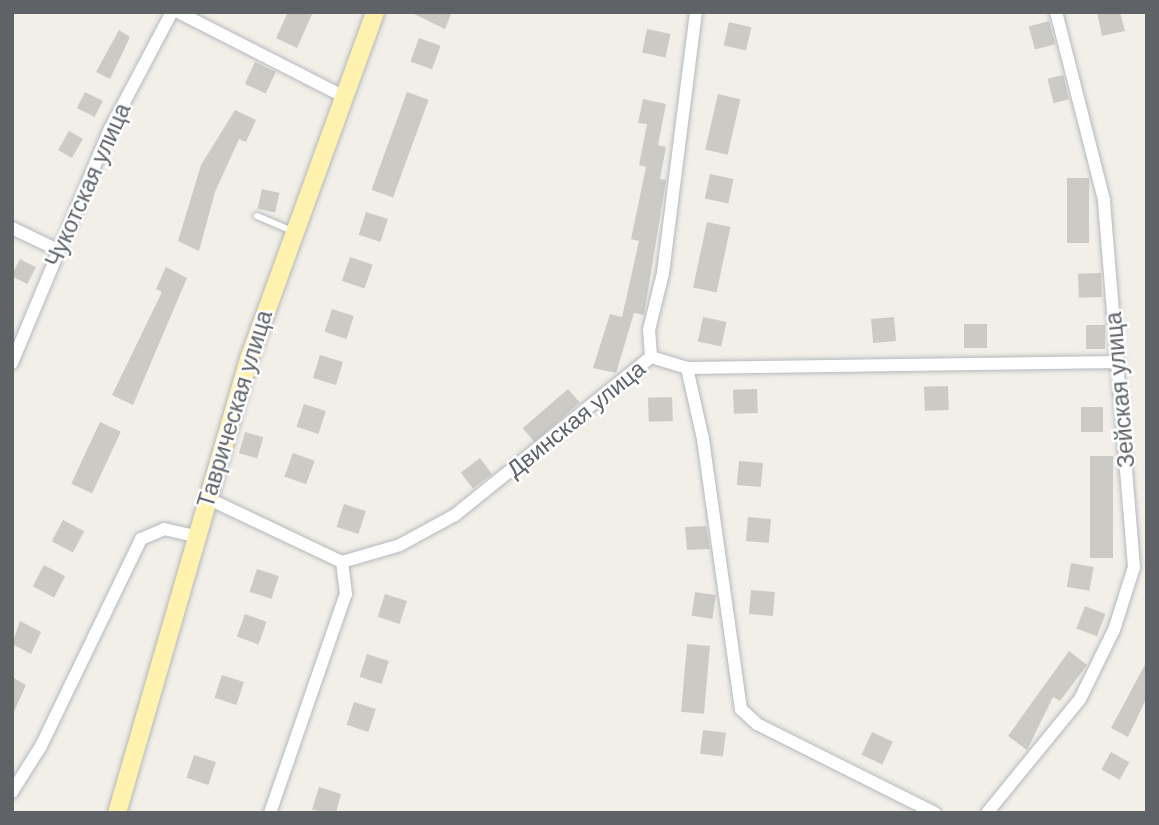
<!DOCTYPE html>
<html>
<head>
<meta charset="utf-8">
<style>
  body { margin:0 }
  #map { position:relative; width:1159px; height:825px; overflow:hidden; background:#f1efe8; font-family:"DM Sans",sans-serif }
  div>[style] { position:absolute }
  .building>* { inset:0; background:#cccac5; transform-origin:0 0 }
  .roads { filter:drop-shadow(0 0 2px #b5b8bc) drop-shadow(0 0 2px #b5b8bc) }
  .lane>* { height:6px; margin:-3px; padding:0 3px; transform-origin:3px; border-radius:3px; background:#fff }
  .street>* { height:12px; margin:-6px; padding:0 6px; transform-origin:6px; border-radius:6px; background:#fff }
  .primary>* { height:18px; margin:-9px; padding:0 9px; transform-origin:9px; border-radius:9px; background:#fff2af }
  span { translate:-50% -50%; white-space:nowrap; text-align:center; line-height:1.15; -webkit-text-stroke:5px #fff; paint-order:stroke }
  .street-label { font-size:23px; color:#5f6368 }
  .frame { position:absolute; inset:0; border:14px solid #5f6368; pointer-events:none }
</style>
</head>
<body>
<div id="map">
  <div class="building">
    <i style="clip-path:polygon(288px 12px,313px 12px,297px 48px,276px 38px)"></i>
    <i style="clip-path:polygon(410px 12px,452px 12px,445px 29px)"></i>
    <i style="clip-path:polygon(1097px 12px,1120px 12px,1125px 31px,1102px 36px)"></i>
    <i style="left:1049px;top:21px;width:24px;height:21px;rotate:75deg"></i>
    <i style="left:729px;top:22px;width:23px;height:24px;rotate:13deg"></i>
    <i style="left:647px;top:29px;width:24px;height:24px;rotate:12deg"></i>
    <i style="clip-path:polygon(119px 30px,130px 37px,110px 79px,96px 72px)"></i>
    <i style="left:419px;top:38px;width:23px;height:25px;rotate:20deg"></i>
    <i style="left:255px;top:62px;width:23px;height:24px;rotate:25deg"></i>
    <i style="left:1063px;top:75px;width:25px;height:16px;rotate:76deg"></i>
    <i style="left:85px;top:92px;width:20px;height:18px;rotate:27deg"></i>
    <i style="left:407px;top:92px;width:23px;height:104px;rotate:20deg"></i>
    <i style="left:718px;top:94px;width:23px;height:57px;rotate:13deg"></i>
    <i style="clip-path:polygon(643px 99px,666px 104px,658px 145px,666px 147px,660px 179px,666px 180px,644px 315px,634px 313px,616px 373px,593px 368px,610px 314px,622px 317px,639px 241px,631px 239px,646px 167px,639px 165px,647px 124px,638px 123px)"></i>
    <i style="clip-path:polygon(235px 110px,256px 120px,246px 142px,239px 139px,215px 192px,199px 251px,178px 241px,201px 165px)"></i>
    <i style="left:69px;top:131px;width:16px;height:22px;rotate:30deg"></i>
    <i style="left:710px;top:174px;width:24px;height:25px;rotate:12deg"></i>
    <i style="left:1067px;top:178px;width:22px;height:65px"></i>
    <i style="left:262px;top:189px;width:18px;height:20px;rotate:13deg"></i>
    <i style="left:366px;top:212px;width:23px;height:24px;rotate:18deg"></i>
    <i style="left:707px;top:222px;width:24px;height:67px;rotate:12deg"></i>
    <i style="left:350px;top:257px;width:24px;height:25px;rotate:19deg"></i>
    <i style="left:20px;top:259px;width:18px;height:19px;rotate:27deg"></i>
    <i style="clip-path:polygon(166px 267px,187px 278px,133px 405px,112px 395px,162px 292px,156px 289px)"></i>
    <i style="left:1101px;top:273px;width:24px;height:23px;rotate:88deg"></i>
    <i style="left:332px;top:309px;width:23px;height:24px;rotate:18deg"></i>
    <i style="left:703px;top:317px;width:24px;height:25px;rotate:12deg"></i>
    <i style="left:894px;top:317px;width:24px;height:23px;rotate:85deg"></i>
    <i style="left:964px;top:324px;width:23px;height:24px"></i>
    <i style="left:1086px;top:325px;width:19px;height:24px"></i>
    <i style="left:320px;top:355px;width:24px;height:24px;rotate:17deg"></i>
    <i style="left:948px;top:386px;width:24px;height:24px;rotate:88deg"></i>
    <i style="left:568px;top:389px;width:18px;height:60px;rotate:49deg"></i>
    <i style="left:757px;top:389px;width:24px;height:24px;rotate:88deg"></i>
    <i style="left:672px;top:397px;width:24px;height:24px;rotate:88deg"></i>
    <i style="left:304px;top:404px;width:23px;height:24px;rotate:18deg"></i>
    <i style="left:1081px;top:407px;width:22px;height:25px"></i>
    <i style="left:100px;top:422px;width:23px;height:68px;rotate:25deg"></i>
    <i style="left:245px;top:432px;width:19px;height:22px;rotate:16deg"></i>
    <i style="left:293px;top:453px;width:23px;height:25px;rotate:20deg"></i>
    <i style="left:1090px;top:456px;width:23px;height:102px"></i>
    <i style="left:480px;top:458px;width:20px;height:24px;rotate:53deg"></i>
    <i style="left:739px;top:461px;width:24px;height:24px;rotate:5deg"></i>
    <i style="left:344px;top:504px;width:23px;height:24px;rotate:18deg"></i>
    <i style="left:748px;top:517px;width:23px;height:24px;rotate:5deg"></i>
    <i style="left:63px;top:520px;width:24px;height:24px;rotate:28deg"></i>
    <i style="clip-path:polygon(706px 526px,710px 549px,687px 550px,685px 527px)"></i>
    <i style="left:1071px;top:563px;width:23px;height:24px;rotate:10deg"></i>
    <i style="left:44px;top:565px;width:24px;height:24px;rotate:28deg"></i>
    <i style="left:257px;top:569px;width:23px;height:24px;rotate:18deg"></i>
    <i style="left:751px;top:590px;width:24px;height:24px;rotate:5deg"></i>
    <i style="left:695px;top:592px;width:21px;height:24px;rotate:8deg"></i>
    <i style="left:385px;top:594px;width:23px;height:24px;rotate:18deg"></i>
    <i style="left:1085px;top:606px;width:22px;height:24px;rotate:21deg"></i>
    <i style="left:245px;top:614px;width:23px;height:24px;rotate:20deg"></i>
    <i style="clip-path:polygon(20px 621px,41px 632px,31px 654px,12px 644px)"></i>
    <i style="left:687px;top:644px;width:23px;height:68px;rotate:5deg"></i>
    <i style="clip-path:polygon(1069px 651px,1087px 665px,1060px 701px,1053px 697px,1027px 750px,1008px 736px)"></i>
    <i style="left:367px;top:654px;width:23px;height:24px;rotate:18deg"></i>
    <i style="clip-path:polygon(1147px 661px,1147px 697px,1128px 737px,1111px 728px)"></i>
    <i style="left:222px;top:675px;width:23px;height:24px;rotate:18deg"></i>
    <i style="clip-path:polygon(12px 677px,26px 685px,12px 716px)"></i>
    <i style="left:354px;top:702px;width:23px;height:24px;rotate:18deg"></i>
    <i style="left:703px;top:730px;width:23px;height:24px;rotate:7deg"></i>
    <i style="left:872px;top:732px;width:23px;height:25px;rotate:25deg"></i>
    <i style="left:1111px;top:752px;width:21px;height:20px;rotate:29deg"></i>
    <i style="left:194px;top:755px;width:23px;height:24px;rotate:18deg"></i>
    <i style="clip-path:polygon(319px 787px,341px 794px,336px 813px,312px 810px)"></i>
  </div>
  <div class="roads">
    <div class="lane">
      <i style="left:257px;top:216px;width:39px;rotate:23deg"></i>
    </div>
    <div class="street">
      <i style="left:178px;top:12px;width:183px;rotate:27deg"></i>
      <i style="left:12px;top:228px;width:51px;rotate:25.6deg"></i>
      <i style="left:651px;top:357px;width:38px;rotate:17deg"></i>
      <i style="left:687px;top:368px;width:431px;rotate:-0.8deg"></i>
      <i style="left:12px;top:363px;width:254px;rotate:-67.3deg"></i>
      <i style="left:110px;top:129px;width:132px;rotate:-62.1deg"></i>
      <i style="left:687px;top:368px;width:73px;rotate:77.3deg"></i>
      <i style="left:703px;top:439px;width:273px;rotate:82deg"></i>
      <i style="left:741px;top:709px;width:22px;rotate:43deg"></i>
      <i style="left:757px;top:724px;width:199px;rotate:26.6deg"></i>
      <i style="left:207px;top:498px;width:149px;rotate:25.4deg"></i>
      <i style="left:342px;top:562px;width:60px;rotate:-16.3deg"></i>
      <i style="left:400px;top:545px;width:63px;rotate:-28.6deg"></i>
      <i style="left:455px;top:515px;width:252px;rotate:-38.9deg"></i>
      <i style="left:651px;top:357px;width:27px;rotate:-94deg"></i>
      <i style="left:649px;top:330px;width:59px;rotate:-76.2deg"></i>
      <i style="left:663px;top:273px;width:263px;rotate:-82.8deg"></i>
      <i style="left:12px;top:792px;width:54px;rotate:-57.8deg"></i>
      <i style="left:41px;top:746px;width:230px;rotate:-64.2deg"></i>
      <i style="left:141px;top:539px;width:25px;rotate:-23deg"></i>
      <i style="left:164px;top:529px;width:32px;rotate:13deg"></i>
      <i style="left:270px;top:813px;width:232px;rotate:-70.9deg"></i>
      <i style="left:346px;top:594px;width:32px;rotate:-97deg"></i>
      <i style="left:987px;top:813px;width:147px;rotate:-50.8deg"></i>
      <i style="left:1080px;top:699px;width:77px;rotate:-63.8deg"></i>
      <i style="left:1114px;top:630px;width:66px;rotate:-72.4deg"></i>
      <i style="left:1134px;top:567px;width:368px;rotate:-94.7deg"></i>
      <i style="left:1104px;top:200px;width:194px;rotate:-104.3deg"></i>
    </div>
    <div class="primary">
      <i style="left:117px;top:813px;width:476px;rotate:-73.8deg"></i>
      <i style="left:250px;top:356px;width:366px;rotate:-70deg"></i>
    </div>
  </div>
  <div class="street-label">
    <span style="left:88px;top:185px;rotate:-66deg">Чукотская улица</span>
    <span style="left:1120px;top:390px;rotate:-95deg">Зейская улица</span>
    <span style="left:235px;top:409px;rotate:-73deg">Таврическая улица</span>
    <span style="left:576px;top:419px;rotate:-39deg">Двинская улица</span>
  </div>
  <div class="frame"></div>
</div>
</body>
</html>
